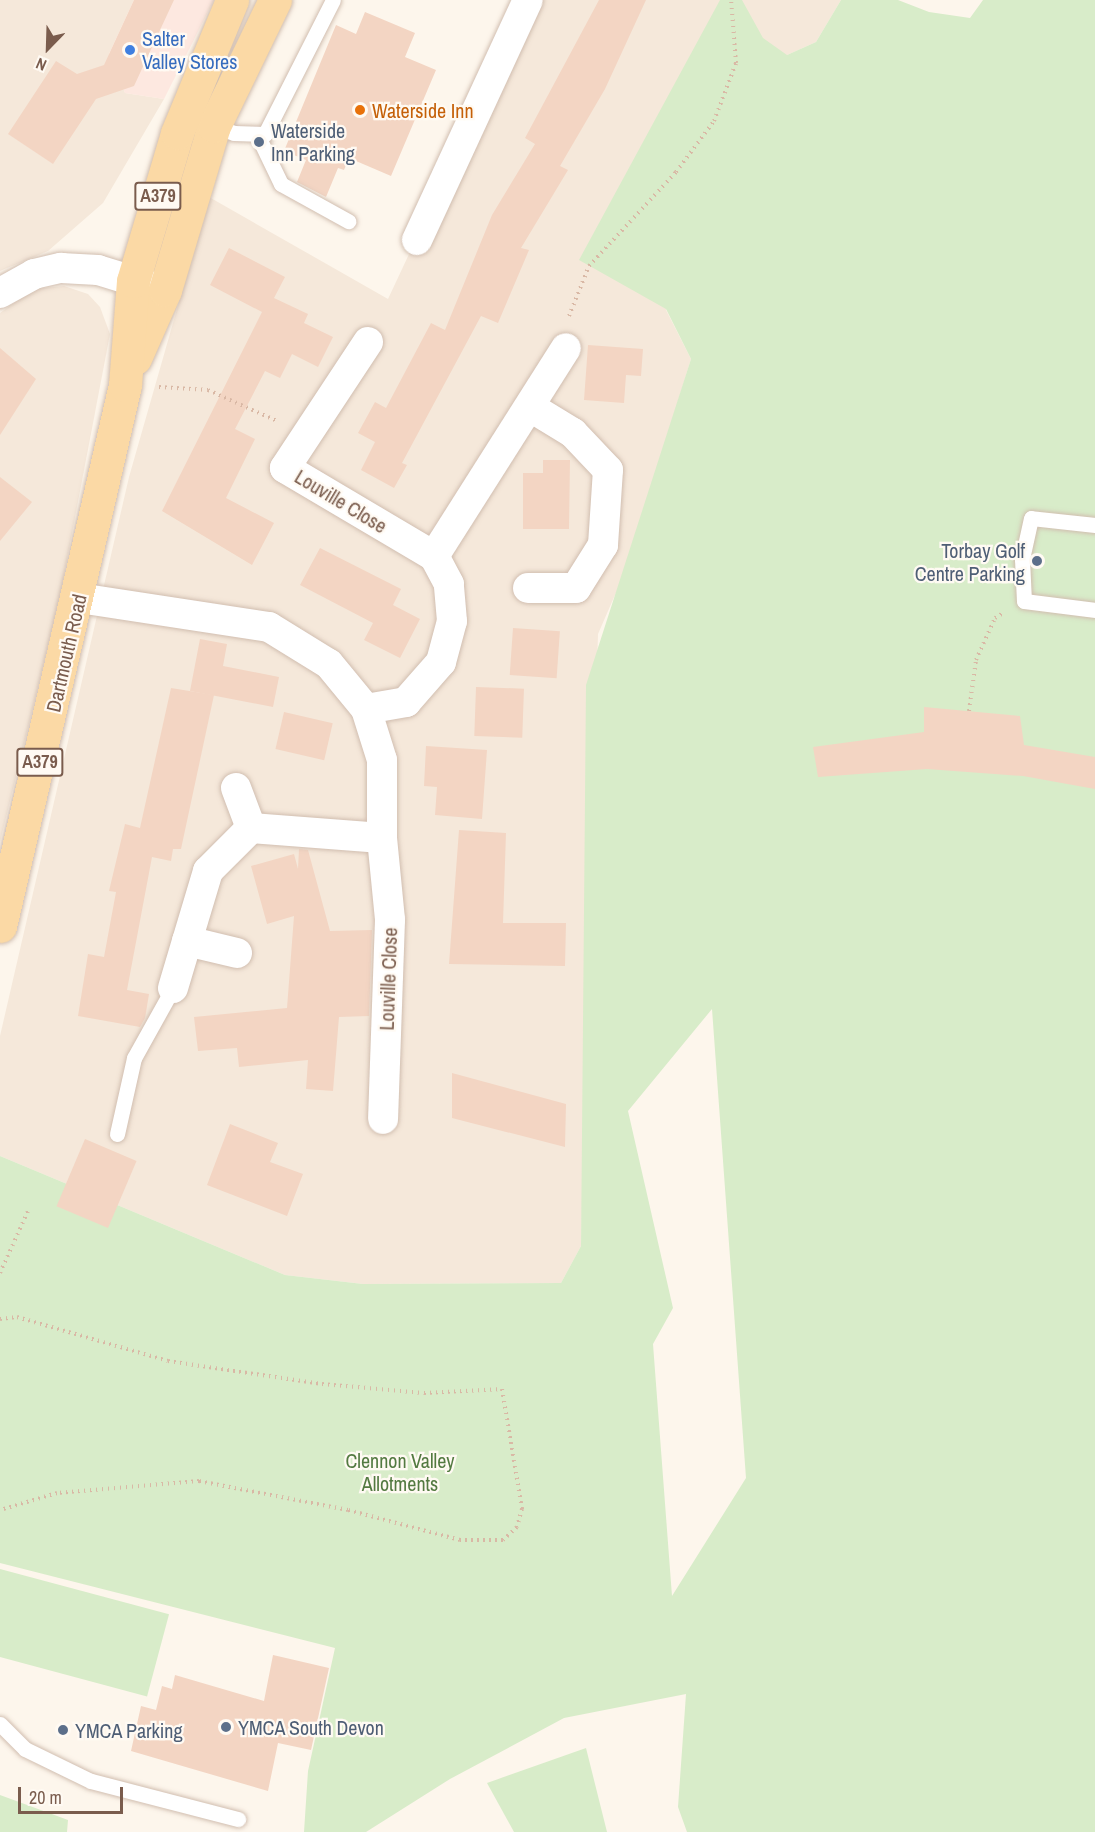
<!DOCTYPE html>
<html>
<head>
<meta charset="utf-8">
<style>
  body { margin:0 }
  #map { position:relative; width:1095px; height:1832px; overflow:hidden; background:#fdf6ec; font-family:"Archivo Narrow",sans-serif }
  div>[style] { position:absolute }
  .residential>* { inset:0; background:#f5e8da }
  .commercial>* { inset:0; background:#fde8e0 }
  .green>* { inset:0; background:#d8ecc9; transform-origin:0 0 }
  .building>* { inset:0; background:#f3d5c3; transform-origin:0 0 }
  .path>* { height:4px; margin-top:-2px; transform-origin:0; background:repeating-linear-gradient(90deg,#d9b8a5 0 1.5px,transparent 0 6px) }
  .roads { filter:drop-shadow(0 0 2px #d1beb0) drop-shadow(0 0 2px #d1beb0) }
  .lane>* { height:15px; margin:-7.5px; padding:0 7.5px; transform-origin:7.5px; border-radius:7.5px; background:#fff }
  .street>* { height:30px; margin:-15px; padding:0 15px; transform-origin:15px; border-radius:15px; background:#fff }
  .primary>* { height:33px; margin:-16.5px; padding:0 16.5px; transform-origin:16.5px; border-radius:16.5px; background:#fbd9a5 }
  .dots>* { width:16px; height:16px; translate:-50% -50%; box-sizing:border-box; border:3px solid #fffaf3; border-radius:50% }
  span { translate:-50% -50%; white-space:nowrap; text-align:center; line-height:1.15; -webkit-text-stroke:4.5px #fffaf3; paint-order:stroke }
  .shield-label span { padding:2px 4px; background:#fffaf3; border:2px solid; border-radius:4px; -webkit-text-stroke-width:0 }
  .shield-label { font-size:18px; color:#7a5c4d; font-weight:700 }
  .shop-label { font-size:20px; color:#366cbe }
  .left { translate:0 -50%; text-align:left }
  .food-label { font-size:20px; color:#c56008 }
  .service-label { font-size:20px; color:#4e5e75 }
  .right { translate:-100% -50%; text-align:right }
  .street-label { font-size:20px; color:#7a5c4d }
  .park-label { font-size:20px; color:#537a41 }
  .north { position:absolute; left:18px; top:18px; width:60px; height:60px; -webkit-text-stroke:4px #fffaf3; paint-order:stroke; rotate:203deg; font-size:16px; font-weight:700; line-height:24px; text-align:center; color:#7a5c4d }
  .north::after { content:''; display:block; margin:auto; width:21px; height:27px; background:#7a5c4d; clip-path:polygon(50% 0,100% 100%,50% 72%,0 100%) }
  .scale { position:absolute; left:18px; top:1787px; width:105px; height:27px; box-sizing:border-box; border:3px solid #7a5c4d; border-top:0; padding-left:8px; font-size:18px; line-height:21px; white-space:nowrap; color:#7a5c4d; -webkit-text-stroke:4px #fffaf3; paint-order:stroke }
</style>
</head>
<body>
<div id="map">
  <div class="residential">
    <i style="clip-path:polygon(0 0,134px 0,109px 54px,125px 93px,164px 99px,103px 203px,48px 251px,0 271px)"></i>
    <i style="clip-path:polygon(528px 0,841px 0,816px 42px,787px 55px,666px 310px,691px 359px,625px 572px,598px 634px,581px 1246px,561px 1283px,363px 1284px,285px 1275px,0 1156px,0 1036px,129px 477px,209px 197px,388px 299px)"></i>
    <i style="clip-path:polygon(64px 286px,88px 294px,100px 307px,110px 334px,60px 596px,0 842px,0 313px,33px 289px)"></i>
  </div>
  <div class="commercial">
    <i style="clip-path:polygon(134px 0,214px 0,164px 99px,125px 93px,109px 54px)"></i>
  </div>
  <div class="green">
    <i style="clip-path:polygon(evenodd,720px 0,742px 0,763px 38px,787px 55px,816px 42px,841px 0,898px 0,929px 12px,970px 18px,983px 0,1095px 0,1095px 1832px,687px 1832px,678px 1807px,686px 1694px,564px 1718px,450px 1779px,366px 1832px,304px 1832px,308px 1771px,335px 1648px,0 1563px,0 1156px,285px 1275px,363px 1284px,561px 1283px,581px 1246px,586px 685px,691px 359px,666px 309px,579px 260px,720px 0,712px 1009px,746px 1478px,672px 1596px,653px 1344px,673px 1308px,628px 1111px,712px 1009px)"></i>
    <i style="left:0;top:1569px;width:175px;height:85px;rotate:15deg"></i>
    <i style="clip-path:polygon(586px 1748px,607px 1832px,514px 1832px,487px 1783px)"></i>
    <i style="clip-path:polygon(0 1795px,68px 1820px,67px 1832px,0 1832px)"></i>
  </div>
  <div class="building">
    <i style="clip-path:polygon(134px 0,174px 0,134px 86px,96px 99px,53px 164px,8px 134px,56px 61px,77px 74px,104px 65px)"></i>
    <i style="clip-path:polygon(599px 0,646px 0,605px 89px,560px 166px,568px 170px,521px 248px,529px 250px,498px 323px,481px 316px,402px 463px,407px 465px,394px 488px,361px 470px,375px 442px,358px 433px,375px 402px,386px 408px,431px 323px,445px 330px,492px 215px,535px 144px,525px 138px)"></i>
    <i style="clip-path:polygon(365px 12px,415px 33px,405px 57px,436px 70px,391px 176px,349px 158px,344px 170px,338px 168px,326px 197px,297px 182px,306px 160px,284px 151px,336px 25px,356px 34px)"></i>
    <i style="clip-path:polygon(229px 248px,285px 277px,274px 298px,308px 314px,304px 323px,333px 337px,318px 367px,292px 354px,280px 378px,265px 371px,235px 429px,255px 439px,226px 498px,274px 523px,252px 565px,162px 511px,262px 312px,210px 285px)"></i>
    <i style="clip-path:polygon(588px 345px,643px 349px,641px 376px,626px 375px,624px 403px,584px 400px)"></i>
    <i style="clip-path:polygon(0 348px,36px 379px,0 435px)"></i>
    <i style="clip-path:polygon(543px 460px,570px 460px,569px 529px,523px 529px,523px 473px,543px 473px)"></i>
    <i style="clip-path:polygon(0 477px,32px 502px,0 541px)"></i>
    <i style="clip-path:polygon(320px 548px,401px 589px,393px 605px,420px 619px,400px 658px,364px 640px,373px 623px,300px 585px)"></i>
    <i style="left:513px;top:628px;width:47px;height:47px;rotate:4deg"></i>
    <i style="clip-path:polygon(200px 639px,227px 644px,223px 666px,279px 677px,273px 707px,190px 691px)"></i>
    <i style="left:476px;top:687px;width:48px;height:49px;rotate:2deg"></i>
    <i style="clip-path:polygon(171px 688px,214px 695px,181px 849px,173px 849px,171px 861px,152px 857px,127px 990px,149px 994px,145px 1018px,140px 1027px,78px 1016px,88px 954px,104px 957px,116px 892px,109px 891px,125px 824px,140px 828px)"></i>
    <i style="clip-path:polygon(924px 707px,1020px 716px,1024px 745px,1095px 757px,1095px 789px,1023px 776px,927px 769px,818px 777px,813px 747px,924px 732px)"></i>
    <i style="left:284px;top:712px;width:50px;height:38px;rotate:13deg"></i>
    <i style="clip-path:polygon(426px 746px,487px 750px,482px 819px,435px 815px,437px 787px,424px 786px)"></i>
    <i style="clip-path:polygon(459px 830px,506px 833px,503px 923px,566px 923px,565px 966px,449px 964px)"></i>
    <i style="clip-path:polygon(299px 849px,308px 850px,330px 931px,372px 930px,369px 1016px,339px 1017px,333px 1091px,306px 1089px,308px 1060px,239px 1067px,237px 1048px,198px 1051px,194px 1017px,287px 1008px,294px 916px,267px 924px,251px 866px,294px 854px,298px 869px)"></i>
    <i style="clip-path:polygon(452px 1073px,566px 1104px,565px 1147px,452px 1118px)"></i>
    <i style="clip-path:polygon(230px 1124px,278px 1143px,270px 1162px,303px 1174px,287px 1216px,207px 1185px)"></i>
    <i style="left:85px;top:1139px;width:56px;height:73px;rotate:23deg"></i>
    <i style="clip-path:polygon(273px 1655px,329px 1668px,311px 1750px,278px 1743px,268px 1791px,131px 1751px,141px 1706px,156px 1710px,162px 1686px,172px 1689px,175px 1675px,264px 1701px)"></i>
  </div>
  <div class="path">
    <i style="left:569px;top:316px;width:54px;rotate:-68.2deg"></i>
    <i style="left:589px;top:266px;width:128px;rotate:-47.2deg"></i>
    <i style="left:676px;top:172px;width:64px;rotate:-53.3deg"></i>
    <i style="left:714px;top:121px;width:62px;rotate:-69.2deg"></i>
    <i style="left:736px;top:63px;width:63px;rotate:-94.5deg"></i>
    <i style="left:159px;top:387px;width:49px;rotate:3.5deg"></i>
    <i style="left:208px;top:390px;width:76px;rotate:24.2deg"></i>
    <i style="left:969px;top:711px;width:51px;rotate:-82.2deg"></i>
    <i style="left:976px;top:660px;width:46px;rotate:-65.7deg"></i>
    <i style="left:995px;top:618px;width:9px;rotate:-32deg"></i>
    <i style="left:0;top:1273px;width:68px;rotate:-65.7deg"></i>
    <i style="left:0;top:1319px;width:17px;rotate:-7deg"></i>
    <i style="left:17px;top:1317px;width:157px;rotate:16.2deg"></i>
    <i style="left:168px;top:1361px;width:156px;rotate:8.5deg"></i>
    <i style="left:322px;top:1384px;width:102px;rotate:5deg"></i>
    <i style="left:424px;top:1393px;width:78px;rotate:-2.9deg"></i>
    <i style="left:502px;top:1389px;width:122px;rotate:80.5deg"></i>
    <i style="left:522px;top:1509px;width:19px;rotate:106deg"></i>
    <i style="left:517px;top:1527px;width:19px;rotate:137deg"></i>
    <i style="left:503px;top:1540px;width:43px;rotate:180deg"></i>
    <i style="left:460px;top:1540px;width:116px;rotate:-165deg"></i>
    <i style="left:348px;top:1510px;width:152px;rotate:-169deg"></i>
    <i style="left:199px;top:1481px;width:143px;rotate:175.2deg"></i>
    <i style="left:57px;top:1493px;width:59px;rotate:163.4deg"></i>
  </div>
  <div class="roads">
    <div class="lane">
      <i style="left:212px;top:125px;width:23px;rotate:20deg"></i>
      <i style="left:234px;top:133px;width:31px;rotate:2deg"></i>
      <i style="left:265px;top:134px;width:150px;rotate:-63.1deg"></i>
      <i style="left:257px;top:134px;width:55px;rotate:64.4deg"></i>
      <i style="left:281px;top:184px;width:77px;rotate:28.9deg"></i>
      <i style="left:1095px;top:525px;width:64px;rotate:-173.8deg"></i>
      <i style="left:1031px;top:518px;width:42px;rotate:102.4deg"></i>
      <i style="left:1022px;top:559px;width:42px;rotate:87.3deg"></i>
      <i style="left:1024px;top:601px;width:72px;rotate:7.2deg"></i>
      <i style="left:117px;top:1134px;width:78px;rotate:-77.4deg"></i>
      <i style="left:134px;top:1058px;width:80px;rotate:-60.9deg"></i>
      <i style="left:0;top:1724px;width:35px;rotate:45deg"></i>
      <i style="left:25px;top:1749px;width:73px;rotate:25.9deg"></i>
      <i style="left:91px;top:1781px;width:152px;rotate:14.5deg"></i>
    </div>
    <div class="street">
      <i style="left:417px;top:240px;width:264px;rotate:-65.2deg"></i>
      <i style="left:0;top:293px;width:39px;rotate:-29deg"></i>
      <i style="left:34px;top:274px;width:28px;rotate:-13deg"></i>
      <i style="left:61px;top:268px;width:37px;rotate:3deg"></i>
      <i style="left:98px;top:270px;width:61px;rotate:17.2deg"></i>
      <i style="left:368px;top:342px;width:151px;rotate:123.4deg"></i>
      <i style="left:285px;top:468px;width:173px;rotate:30.6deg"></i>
      <i style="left:528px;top:588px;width:48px"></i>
      <i style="left:576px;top:588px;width:51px;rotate:-57.9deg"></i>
      <i style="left:603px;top:545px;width:75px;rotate:-86.2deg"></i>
      <i style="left:608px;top:470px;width:51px;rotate:-133.4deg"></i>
      <i style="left:573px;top:433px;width:48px;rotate:-148.6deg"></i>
      <i style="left:79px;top:598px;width:192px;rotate:8.7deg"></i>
      <i style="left:269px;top:627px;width:70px;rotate:31.7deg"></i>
      <i style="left:329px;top:664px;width:58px;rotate:50.6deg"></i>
      <i style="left:366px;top:709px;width:53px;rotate:72.6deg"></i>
      <i style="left:382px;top:760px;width:78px;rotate:90deg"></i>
      <i style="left:382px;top:838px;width:82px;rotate:84.4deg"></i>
      <i style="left:390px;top:920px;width:199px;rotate:92deg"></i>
      <i style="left:366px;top:709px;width:41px;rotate:-9.9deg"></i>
      <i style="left:406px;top:702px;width:53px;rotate:-48.8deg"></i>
      <i style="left:441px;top:662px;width:42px;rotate:-75deg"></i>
      <i style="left:452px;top:621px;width:37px;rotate:-95deg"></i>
      <i style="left:449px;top:584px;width:32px;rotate:-118deg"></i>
      <i style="left:434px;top:556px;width:246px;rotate:-57.6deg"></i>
      <i style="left:236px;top:788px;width:43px;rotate:69.4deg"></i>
      <i style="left:251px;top:828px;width:131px;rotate:4.4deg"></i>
      <i style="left:237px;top:953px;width:51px;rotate:-166.5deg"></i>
      <i style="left:187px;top:941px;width:73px;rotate:-73.3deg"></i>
      <i style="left:208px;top:871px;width:61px;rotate:-45deg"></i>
      <i style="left:173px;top:988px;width:49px;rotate:-73.4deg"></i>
    </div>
    <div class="primary">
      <i style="left:135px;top:358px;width:74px;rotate:-66.2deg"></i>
      <i style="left:165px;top:290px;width:171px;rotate:-73.4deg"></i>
      <i style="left:214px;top:126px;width:140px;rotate:-64.2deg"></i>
      <i style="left:0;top:926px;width:555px;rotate:-76.99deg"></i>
      <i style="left:125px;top:385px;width:104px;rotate:-85.6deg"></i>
      <i style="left:133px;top:281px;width:154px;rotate:-73.4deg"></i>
      <i style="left:177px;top:133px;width:144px;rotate:-67.5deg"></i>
    </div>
  </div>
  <div class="dots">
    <i style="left:130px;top:50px;background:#3f7fe0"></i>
    <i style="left:360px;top:110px;background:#e8710a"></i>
    <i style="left:259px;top:142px;background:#5c6f8a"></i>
    <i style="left:1037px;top:561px;background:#5c6f8a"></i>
    <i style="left:226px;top:1727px;background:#5c6f8a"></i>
    <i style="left:63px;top:1730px;background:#5c6f8a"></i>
  </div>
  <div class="shield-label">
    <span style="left:158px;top:196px">A379</span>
    <span style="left:40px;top:762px">A379</span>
  </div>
  <div class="shop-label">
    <span class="left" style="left:142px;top:50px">Salter<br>Valley Stores</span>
  </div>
  <div class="food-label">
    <span class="left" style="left:372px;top:110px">Waterside Inn</span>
  </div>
  <div class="service-label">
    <span class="left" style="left:271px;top:142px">Waterside<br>Inn Parking</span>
    <span class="right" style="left:1025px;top:562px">Torbay Golf<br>Centre Parking</span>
    <span class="left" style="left:238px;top:1727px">YMCA South Devon</span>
    <span class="left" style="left:75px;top:1730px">YMCA Parking</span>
  </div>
  <div class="street-label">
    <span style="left:341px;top:501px;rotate:31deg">Louville Close</span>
    <span style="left:66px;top:653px;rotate:-77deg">Dartmouth Road</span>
    <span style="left:388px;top:979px;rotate:-88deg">Louville Close</span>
  </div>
  <div class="park-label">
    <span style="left:400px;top:1472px">Clennon Valley<br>Allotments</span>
  </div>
  <div class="north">N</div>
  <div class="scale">20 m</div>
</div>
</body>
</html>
